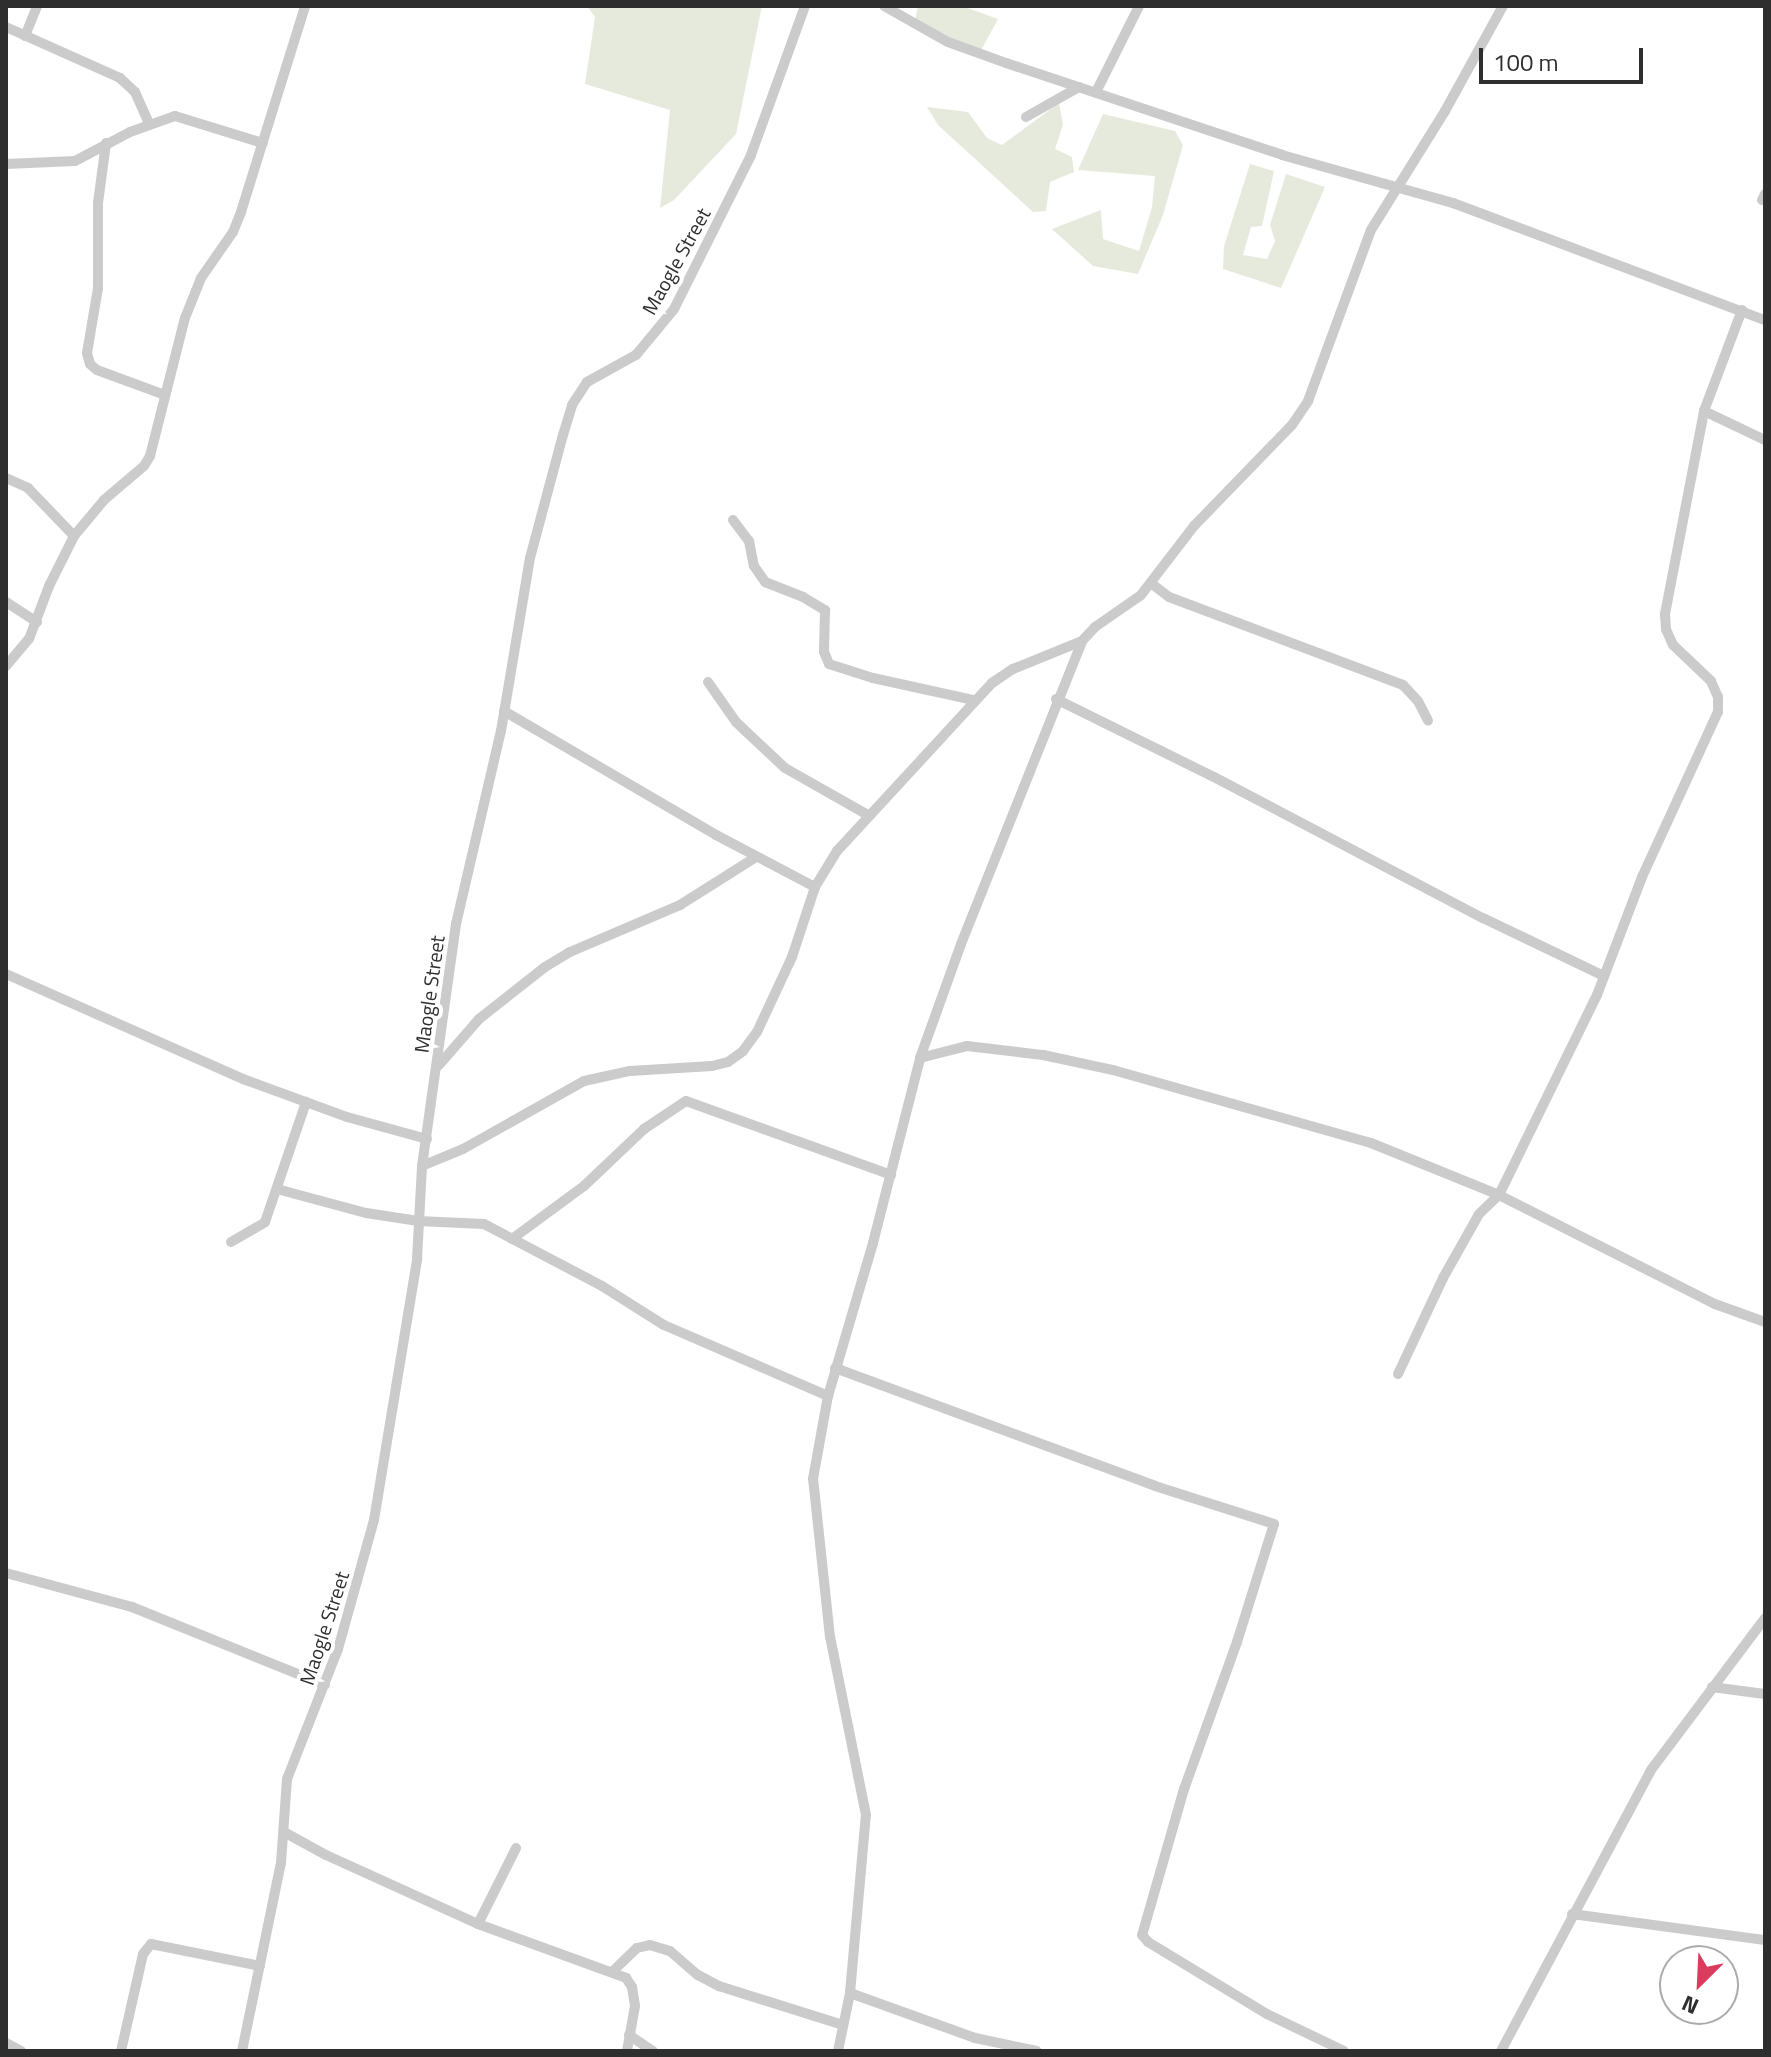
<!DOCTYPE html>
<html>
<head>
<meta charset="utf-8">
<style>
  body { margin:0 }
  #map { position:relative; width:1771px; height:2057px; overflow:hidden; background:#fff; font-family:"Titillium Web",sans-serif }
  div>[style] { position:absolute }
  .green>* { inset:0; background:#e6eadd }
  .street>* { height:10px; margin:-5px; padding:0 5px; transform-origin:5px; border-radius:5px; background:#cbcbcb }
  span { translate:-50% -50%; white-space:nowrap; text-align:center; line-height:1.15; -webkit-text-stroke:8px #fff; paint-order:stroke }
  .street-label { font-size:20px; color:#2e2e2e }
  .frame { position:absolute; inset:0; border:8px solid #2e2e2e; pointer-events:none }
  .north { position:absolute; left:1659px; top:1945px; width:80px; height:80px; box-sizing:border-box; background:#fff; border:2px solid #ababab; border-radius:50%; rotate:204deg; font-size:22px; font-weight:700; line-height:32px; text-align:center; color:#2e2e2e }
  .north::after { content:''; display:block; margin:auto; width:28px; height:36px; background:#da3c5d; clip-path:polygon(50% 0,100% 100%,50% 72%,0 100%) }
  .scale { position:absolute; left:1479px; top:48px; width:164px; height:36px; box-sizing:border-box; border:4px solid #2e2e2e; border-top:0; padding-left:10px; font-size:24px; line-height:28px; white-space:nowrap; color:#2e2e2e; -webkit-text-stroke:6px #fff; paint-order:stroke }
</style>
</head>
<body>
<div id="map">
  <div class="green">
    <i style="clip-path:polygon(587px 6px,762px 6px,736px 134px,674px 200px,660px 208px,670px 110px,585px 84px,595px 17px)"></i>
    <i style="clip-path:polygon(918px 6px,962px 6px,998px 19px,979px 54px,914px 27px)"></i>
    <i style="clip-path:polygon(1059px 103px,1063px 125px,1055px 149px,1072px 157px,1074px 172px,1050px 182px,1046px 211px,1033px 212px,938px 125px,927px 107px,968px 112px,987px 138px,1002px 145px)"></i>
    <i style="clip-path:polygon(1103px 114px,1175px 131px,1183px 145px,1163px 215px,1138px 274px,1093px 266px,1052px 229px,1101px 210px,1103px 239px,1139px 251px,1152px 207px,1155px 176px,1078px 170px)"></i>
    <i style="clip-path:polygon(1250px 164px,1274px 171px,1262px 226px,1251px 227px,1243px 255px,1267px 259px,1275px 241px,1270px 225px,1286px 174px,1325px 187px,1281px 288px,1223px 269px,1224px 246px)"></i>
  </div>
  <div class="street">
    <i style="left:884px;top:6px;width:73px;rotate:29.4deg"></i>
    <i style="left:948px;top:42px;width:62px;rotate:19.9deg"></i>
    <i style="left:1006px;top:63px;width:291px;rotate:18.4deg"></i>
    <i style="left:1282px;top:155px;width:178px;rotate:15.7deg"></i>
    <i style="left:1453px;top:203px;width:333px;rotate:20.6deg"></i>
    <i style="left:6px;top:27px;width:125px;rotate:24.1deg"></i>
    <i style="left:120px;top:78px;width:21px;rotate:43deg"></i>
    <i style="left:135px;top:92px;width:36px;rotate:66deg"></i>
    <i style="left:25px;top:36px;width:32px;rotate:-68deg"></i>
    <i style="left:1096px;top:92px;width:96px;rotate:-63.4deg"></i>
    <i style="left:1026px;top:117px;width:61px;rotate:-29.5deg"></i>
    <i style="left:106px;top:143px;width:61px;rotate:97.6deg"></i>
    <i style="left:98px;top:203px;width:85px;rotate:90deg"></i>
    <i style="left:98px;top:288px;width:66px;rotate:99.6deg"></i>
    <i style="left:87px;top:353px;width:11px;rotate:75deg"></i>
    <i style="left:90px;top:364px;width:9px;rotate:41deg"></i>
    <i style="left:97px;top:370px;width:72px;rotate:20.2deg"></i>
    <i style="left:6px;top:164px;width:69px;rotate:-2.5deg"></i>
    <i style="left:75px;top:161px;width:62px;rotate:-27.8deg"></i>
    <i style="left:130px;top:132px;width:48px;rotate:-19.6deg"></i>
    <i style="left:175px;top:116px;width:92px;rotate:17.1deg"></i>
    <i style="left:1762px;top:200px;width:7px;rotate:-63deg"></i>
    <i style="left:1704px;top:411px;width:68px;rotate:25.4deg"></i>
    <i style="left:6px;top:478px;width:24px;rotate:24deg"></i>
    <i style="left:28px;top:488px;width:66px;rotate:46.2deg"></i>
    <i style="left:733px;top:520px;width:26px;rotate:53deg"></i>
    <i style="left:749px;top:541px;width:25px;rotate:79deg"></i>
    <i style="left:754px;top:566px;width:19px;rotate:55deg"></i>
    <i style="left:765px;top:582px;width:41px;rotate:21.5deg"></i>
    <i style="left:803px;top:597px;width:26px;rotate:31deg"></i>
    <i style="left:825px;top:610px;width:42px;rotate:91.4deg"></i>
    <i style="left:824px;top:652px;width:13px;rotate:67deg"></i>
    <i style="left:829px;top:664px;width:46px;rotate:17.7deg"></i>
    <i style="left:873px;top:678px;width:102px;rotate:12.4deg"></i>
    <i style="left:1152px;top:584px;width:21px;rotate:37deg"></i>
    <i style="left:1169px;top:597px;width:250px;rotate:20.6deg"></i>
    <i style="left:1403px;top:685px;width:22px;rotate:47deg"></i>
    <i style="left:1418px;top:701px;width:22px;rotate:63deg"></i>
    <i style="left:6px;top:602px;width:37px;rotate:33deg"></i>
    <i style="left:6px;top:666px;width:35px;rotate:-50deg"></i>
    <i style="left:29px;top:639px;width:57px;rotate:-69.3deg"></i>
    <i style="left:49px;top:586px;width:56px;rotate:-63.4deg"></i>
    <i style="left:74px;top:536px;width:47px;rotate:-50.2deg"></i>
    <i style="left:104px;top:500px;width:52px;rotate:-40.4deg"></i>
    <i style="left:144px;top:466px;width:12px;rotate:-59deg"></i>
    <i style="left:150px;top:456px;width:142px;rotate:-75.8deg"></i>
    <i style="left:185px;top:318px;width:43px;rotate:-68.2deg"></i>
    <i style="left:201px;top:278px;width:56px;rotate:-55.2deg"></i>
    <i style="left:233px;top:232px;width:22px;rotate:-68deg"></i>
    <i style="left:241px;top:212px;width:216px;rotate:-72.7deg"></i>
    <i style="left:708px;top:682px;width:49px;rotate:55deg"></i>
    <i style="left:736px;top:722px;width:67px;rotate:43.2deg"></i>
    <i style="left:785px;top:768px;width:95px;rotate:29.5deg"></i>
    <i style="left:1056px;top:699px;width:176px;rotate:26.3deg"></i>
    <i style="left:1214px;top:777px;width:304px;rotate:27.7deg"></i>
    <i style="left:1483px;top:918px;width:134px;rotate:25.6deg"></i>
    <i style="left:504px;top:711px;width:246px;rotate:30.3deg"></i>
    <i style="left:716px;top:835px;width:112px;rotate:27.7deg"></i>
    <i style="left:6px;top:974px;width:259px;rotate:23.9deg"></i>
    <i style="left:243px;top:1079px;width:111px;rotate:20.1deg"></i>
    <i style="left:347px;top:1117px;width:83px;rotate:15.4deg"></i>
    <i style="left:920px;top:1058px;width:49px;rotate:-14.3deg"></i>
    <i style="left:967px;top:1046px;width:77px;rotate:6.8deg"></i>
    <i style="left:1043px;top:1055px;width:72px;rotate:12.1deg"></i>
    <i style="left:1113px;top:1070px;width:268px;rotate:15.8deg"></i>
    <i style="left:1371px;top:1143px;width:138px;rotate:22.1deg"></i>
    <i style="left:1499px;top:1195px;width:242px;rotate:26.8deg"></i>
    <i style="left:1715px;top:1304px;width:53px;rotate:19.8deg"></i>
    <i style="left:439px;top:1065px;width:61px;rotate:-49deg"></i>
    <i style="left:479px;top:1019px;width:84px;rotate:-38.2deg"></i>
    <i style="left:545px;top:967px;width:29px;rotate:-31deg"></i>
    <i style="left:570px;top:952px;width:120px;rotate:-23.1deg"></i>
    <i style="left:680px;top:905px;width:90px;rotate:-32.3deg"></i>
    <i style="left:422px;top:1166px;width:44px;rotate:-22.5deg"></i>
    <i style="left:463px;top:1149px;width:139px;rotate:-29.3deg"></i>
    <i style="left:584px;top:1081px;width:47px;rotate:-12.3deg"></i>
    <i style="left:630px;top:1071px;width:82px;rotate:-3.5deg"></i>
    <i style="left:712px;top:1066px;width:16px;rotate:-14deg"></i>
    <i style="left:728px;top:1062px;width:19px;rotate:-36deg"></i>
    <i style="left:743px;top:1051px;width:24px;rotate:-54deg"></i>
    <i style="left:757px;top:1032px;width:83px;rotate:-65deg"></i>
    <i style="left:792px;top:957px;width:74px;rotate:-71.8deg"></i>
    <i style="left:815px;top:887px;width:42px;rotate:-58.6deg"></i>
    <i style="left:837px;top:851px;width:229px;rotate:-47.3deg"></i>
    <i style="left:992px;top:683px;width:25px;rotate:-34deg"></i>
    <i style="left:1013px;top:669px;width:74px;rotate:-22.1deg"></i>
    <i style="left:277px;top:1189px;width:92px;rotate:15.1deg"></i>
    <i style="left:366px;top:1213px;width:53px;rotate:8.7deg"></i>
    <i style="left:418px;top:1221px;width:66px;rotate:2.6deg"></i>
    <i style="left:484px;top:1224px;width:133px;rotate:27.7deg"></i>
    <i style="left:602px;top:1286px;width:73px;rotate:32.2deg"></i>
    <i style="left:664px;top:1325px;width:179px;rotate:23.4deg"></i>
    <i style="left:512px;top:1239px;width:89px;rotate:-36.4deg"></i>
    <i style="left:584px;top:1186px;width:83px;rotate:-43.5deg"></i>
    <i style="left:644px;top:1129px;width:50px;rotate:-33.7deg"></i>
    <i style="left:686px;top:1101px;width:218px;rotate:19.8deg"></i>
    <i style="left:231px;top:1242px;width:39px;rotate:-30deg"></i>
    <i style="left:265px;top:1222px;width:127px;rotate:-71.1deg"></i>
    <i style="left:835px;top:1368px;width:341px;rotate:20.2deg"></i>
    <i style="left:1155px;top:1486px;width:125px;rotate:17.7deg"></i>
    <i style="left:1274px;top:1524px;width:124px;rotate:107.4deg"></i>
    <i style="left:1237px;top:1642px;width:156px;rotate:109.8deg"></i>
    <i style="left:1184px;top:1789px;width:152px;rotate:106deg"></i>
    <i style="left:1142px;top:1935px;width:9px;rotate:49deg"></i>
    <i style="left:1148px;top:1942px;width:139px;rotate:31.2deg"></i>
    <i style="left:1267px;top:2014px;width:85px;rotate:25.7deg"></i>
    <i style="left:1398px;top:1374px;width:106px;rotate:-64.9deg"></i>
    <i style="left:1443px;top:1278px;width:73px;rotate:-60.6deg"></i>
    <i style="left:1479px;top:1214px;width:28px;rotate:-44deg"></i>
    <i style="left:1499px;top:1195px;width:223px;rotate:-63.9deg"></i>
    <i style="left:1597px;top:995px;width:126px;rotate:-69.1deg"></i>
    <i style="left:1642px;top:877px;width:182px;rotate:-65.3deg"></i>
    <i style="left:1718px;top:712px;width:15px;rotate:-90deg"></i>
    <i style="left:1718px;top:697px;width:17px;rotate:-114deg"></i>
    <i style="left:1711px;top:681px;width:52px;rotate:-136.5deg"></i>
    <i style="left:1673px;top:645px;width:17px;rotate:-114deg"></i>
    <i style="left:1666px;top:629px;width:15px;rotate:-94deg"></i>
    <i style="left:1665px;top:614px;width:207px;rotate:-79.1deg"></i>
    <i style="left:1704px;top:411px;width:108px;rotate:-69.4deg"></i>
    <i style="left:6px;top:1573px;width:131px;rotate:15.1deg"></i>
    <i style="left:132px;top:1607px;width:208px;rotate:22deg"></i>
    <i style="left:1712px;top:1687px;width:53px;rotate:7.5deg"></i>
    <i style="left:284px;top:1832px;width:48px;rotate:28.7deg"></i>
    <i style="left:326px;top:1855px;width:167px;rotate:24.4deg"></i>
    <i style="left:478px;top:1924px;width:158px;rotate:20deg"></i>
    <i style="left:626px;top:1978px;width:11px;rotate:56deg"></i>
    <i style="left:632px;top:1987px;width:19px;rotate:81deg"></i>
    <i style="left:635px;top:2006px;width:46px;rotate:100.1deg"></i>
    <i style="left:1572px;top:1914px;width:195px;rotate:7.7deg"></i>
    <i style="left:478px;top:1924px;width:85px;rotate:-63.4deg"></i>
    <i style="left:613px;top:1971px;width:33px;rotate:-44deg"></i>
    <i style="left:637px;top:1948px;width:13px;rotate:-13deg"></i>
    <i style="left:650px;top:1945px;width:21px;rotate:17deg"></i>
    <i style="left:670px;top:1951px;width:37px;rotate:41deg"></i>
    <i style="left:698px;top:1975px;width:24px;rotate:28deg"></i>
    <i style="left:719px;top:1986px;width:130px;rotate:17.5deg"></i>
    <i style="left:850px;top:1993px;width:133px;rotate:19.8deg"></i>
    <i style="left:975px;top:2038px;width:63px;rotate:11.8deg"></i>
    <i style="left:629px;top:2035px;width:29px;rotate:34deg"></i>
    <i style="left:6px;top:2043px;width:17px;rotate:28deg"></i>
    <i style="left:121px;top:2051px;width:99px;rotate:-77.2deg"></i>
    <i style="left:143px;top:1954px;width:13px;rotate:-51deg"></i>
    <i style="left:151px;top:1944px;width:111px;rotate:11.4deg"></i>
    <i style="left:242px;top:2051px;width:192px;rotate:-78.3deg"></i>
    <i style="left:281px;top:1863px;width:84px;rotate:-85.9deg"></i>
    <i style="left:287px;top:1779px;width:140px;rotate:-68.6deg"></i>
    <i style="left:338px;top:1649px;width:134px;rotate:-74.4deg"></i>
    <i style="left:374px;top:1520px;width:265px;rotate:-80.6deg"></i>
    <i style="left:417px;top:1259px;width:93px;rotate:-86.9deg"></i>
    <i style="left:422px;top:1166px;width:244px;rotate:-82deg"></i>
    <i style="left:456px;top:924px;width:198px;rotate:-76.9deg"></i>
    <i style="left:501px;top:731px;width:175px;rotate:-80.5deg"></i>
    <i style="left:530px;top:558px;width:127px;rotate:-75deg"></i>
    <i style="left:563px;top:435px;width:31px;rotate:-73deg"></i>
    <i style="left:572px;top:405px;width:27px;rotate:-57deg"></i>
    <i style="left:587px;top:382px;width:56px;rotate:-28.9deg"></i>
    <i style="left:636px;top:355px;width:60px;rotate:-50.4deg"></i>
    <i style="left:674px;top:309px;width:172px;rotate:-63.4deg"></i>
    <i style="left:751px;top:155px;width:158px;rotate:-70.1deg"></i>
    <i style="left:838px;top:2051px;width:59px;rotate:-78.3deg"></i>
    <i style="left:850px;top:1993px;width:179px;rotate:-84.9deg"></i>
    <i style="left:866px;top:1815px;width:182px;rotate:-101.4deg"></i>
    <i style="left:830px;top:1637px;width:159px;rotate:-96.1deg"></i>
    <i style="left:813px;top:1479px;width:84px;rotate:-79.8deg"></i>
    <i style="left:828px;top:1396px;width:159px;rotate:-73.6deg"></i>
    <i style="left:873px;top:1243px;width:191px;rotate:-75.7deg"></i>
    <i style="left:920px;top:1058px;width:121px;rotate:-70.2deg"></i>
    <i style="left:961px;top:944px;width:326px;rotate:-68.2deg"></i>
    <i style="left:1082px;top:641px;width:19px;rotate:-47deg"></i>
    <i style="left:1095px;top:627px;width:56px;rotate:-34.8deg"></i>
    <i style="left:1141px;top:595px;width:87px;rotate:-52.5deg"></i>
    <i style="left:1194px;top:526px;width:141px;rotate:-45.9deg"></i>
    <i style="left:1292px;top:425px;width:29px;rotate:-56deg"></i>
    <i style="left:1308px;top:401px;width:182px;rotate:-69.8deg"></i>
    <i style="left:1371px;top:230px;width:140px;rotate:-58.1deg"></i>
    <i style="left:1445px;top:111px;width:120px;rotate:-61.1deg"></i>
    <i style="left:1501px;top:2051px;width:319px;rotate:-61.9deg"></i>
    <i style="left:1651px;top:1770px;width:190px;rotate:-53.1deg"></i>
  </div>
  <div class="street-label">
    <span style="left:676px;top:261px;rotate:-61deg">Maogle Street</span>
    <span style="left:429px;top:994px;rotate:-82deg">Maogle Street</span>
    <span style="left:324px;top:1628px;rotate:-72deg">Maogle Street</span>
  </div>
  <div class="frame"></div>
  <div class="north">N</div>
  <div class="scale">100 m</div>
</div>
</body>
</html>
